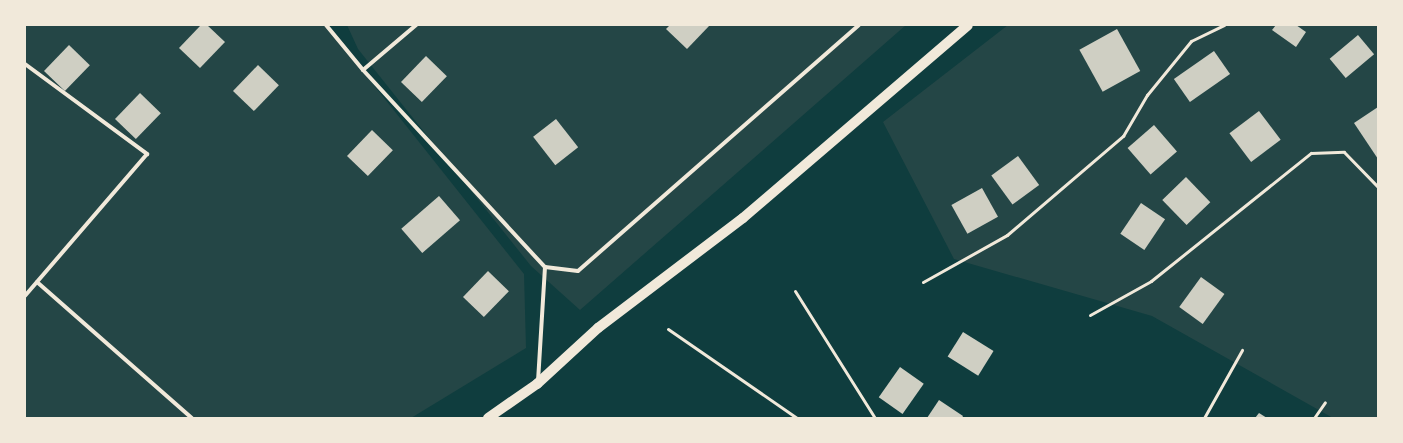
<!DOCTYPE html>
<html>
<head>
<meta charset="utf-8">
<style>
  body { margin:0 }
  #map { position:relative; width:1403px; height:443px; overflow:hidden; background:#0f3d3e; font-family:Literata,serif }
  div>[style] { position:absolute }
  .green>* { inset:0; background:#244646 }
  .building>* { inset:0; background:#cfcfc3; transform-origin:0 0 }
  .path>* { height:3px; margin:-1.5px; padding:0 1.5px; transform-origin:1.5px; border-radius:1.5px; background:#f1e9da }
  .service>* { height:4px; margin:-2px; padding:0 2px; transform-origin:2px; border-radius:2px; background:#f1e9da }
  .secondary>* { height:10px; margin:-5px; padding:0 5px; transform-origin:5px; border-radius:5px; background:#f1e9da }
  span { translate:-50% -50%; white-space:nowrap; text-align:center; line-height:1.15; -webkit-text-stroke:4.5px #f1e9da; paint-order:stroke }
  .frame { position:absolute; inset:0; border:26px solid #f1e9da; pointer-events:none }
</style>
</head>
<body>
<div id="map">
  <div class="green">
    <i style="clip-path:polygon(25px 25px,326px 25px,524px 274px,526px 348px,411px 418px,25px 418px)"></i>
    <i style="clip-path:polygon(347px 25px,906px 25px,580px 310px,531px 266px,358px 49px)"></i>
    <i style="clip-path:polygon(1008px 25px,1378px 25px,1378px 418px,1333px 418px,1152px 316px,954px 259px,883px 122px)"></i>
  </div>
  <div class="building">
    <i style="clip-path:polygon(201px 25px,207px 25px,225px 42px,200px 68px,179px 48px)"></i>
    <i style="clip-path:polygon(670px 25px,710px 25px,687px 49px,666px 29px)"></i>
    <i style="clip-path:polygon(1276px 25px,1296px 25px,1306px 32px,1296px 47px,1272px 30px)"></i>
    <i style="left:1117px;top:29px;width:48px;height:43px;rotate:61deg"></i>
    <i style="left:1358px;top:35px;width:25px;height:37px;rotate:50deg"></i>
    <i style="left:69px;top:45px;width:29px;height:36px;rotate:44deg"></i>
    <i style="left:1214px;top:51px;width:28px;height:49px;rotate:55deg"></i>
    <i style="left:426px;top:56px;width:29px;height:36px;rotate:44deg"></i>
    <i style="left:258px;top:65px;width:29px;height:36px;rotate:44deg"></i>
    <i style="left:140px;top:93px;width:29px;height:36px;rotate:44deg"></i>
    <i style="clip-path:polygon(1378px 107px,1378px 159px,1354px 123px)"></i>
    <i style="left:1259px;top:111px;width:36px;height:37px;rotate:53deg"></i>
    <i style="left:556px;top:119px;width:36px;height:29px;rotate:52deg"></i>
    <i style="left:1154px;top:125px;width:35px;height:35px;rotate:49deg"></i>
    <i style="left:372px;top:130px;width:29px;height:36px;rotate:44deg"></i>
    <i style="left:1018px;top:156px;width:36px;height:33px;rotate:54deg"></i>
    <i style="left:1186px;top:177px;width:35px;height:33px;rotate:46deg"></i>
    <i style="left:982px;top:188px;width:33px;height:35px;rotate:61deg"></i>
    <i style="left:439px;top:196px;width:32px;height:50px;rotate:49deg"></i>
    <i style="left:1141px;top:203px;width:29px;height:37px;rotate:34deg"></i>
    <i style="left:488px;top:271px;width:29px;height:36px;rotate:44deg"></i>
    <i style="left:1201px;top:277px;width:29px;height:37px;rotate:36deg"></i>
    <i style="left:963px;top:332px;width:36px;height:29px;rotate:32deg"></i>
    <i style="left:900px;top:367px;width:29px;height:37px;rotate:35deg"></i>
    <i style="clip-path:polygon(939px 400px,963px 416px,962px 418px,927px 418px)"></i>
    <i style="clip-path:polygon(1259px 413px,1267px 418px,1255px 418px)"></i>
  </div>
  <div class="path">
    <i style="left:923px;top:282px;width:96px;rotate:-29.2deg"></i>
    <i style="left:1007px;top:235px;width:153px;rotate:-40.5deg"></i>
    <i style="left:1123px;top:136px;width:48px;rotate:-59.7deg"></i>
    <i style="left:1147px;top:95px;width:70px;rotate:-50.8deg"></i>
    <i style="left:1191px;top:41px;width:37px;rotate:-26deg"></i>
    <i style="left:795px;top:291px;width:150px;rotate:57.8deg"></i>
    <i style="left:1090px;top:315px;width:70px;rotate:-29.1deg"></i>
    <i style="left:1151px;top:281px;width:205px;rotate:-38.7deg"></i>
    <i style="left:1311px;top:153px;width:33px;rotate:-2deg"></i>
    <i style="left:1344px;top:152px;width:49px;rotate:45.8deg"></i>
    <i style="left:668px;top:329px;width:157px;rotate:34.6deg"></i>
    <i style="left:1204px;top:418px;width:78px;rotate:-60.8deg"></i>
    <i style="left:1314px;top:418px;width:19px;rotate:-55deg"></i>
  </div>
  <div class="service">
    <i style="left:326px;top:25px;width:58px;rotate:50.6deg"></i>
    <i style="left:363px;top:70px;width:268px;rotate:47.3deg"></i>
    <i style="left:545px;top:267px;width:114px;rotate:93.5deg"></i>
    <i style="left:25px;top:64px;width:152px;rotate:36.4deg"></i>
    <i style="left:147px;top:154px;width:187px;rotate:130.7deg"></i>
    <i style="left:363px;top:70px;width:70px;rotate:-40.3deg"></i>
    <i style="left:545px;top:267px;width:33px;rotate:7deg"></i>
    <i style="left:578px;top:271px;width:373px;rotate:-41.2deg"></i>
    <i style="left:37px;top:282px;width:206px;rotate:41.3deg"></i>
  </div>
  <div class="secondary">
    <i style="left:488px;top:418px;width:60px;rotate:-34.8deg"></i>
    <i style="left:537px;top:384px;width:83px;rotate:-42.6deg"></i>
    <i style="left:598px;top:328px;width:182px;rotate:-37.2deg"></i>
    <i style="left:743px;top:218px;width:296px;rotate:-40.6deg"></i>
  </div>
  <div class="frame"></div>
</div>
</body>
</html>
